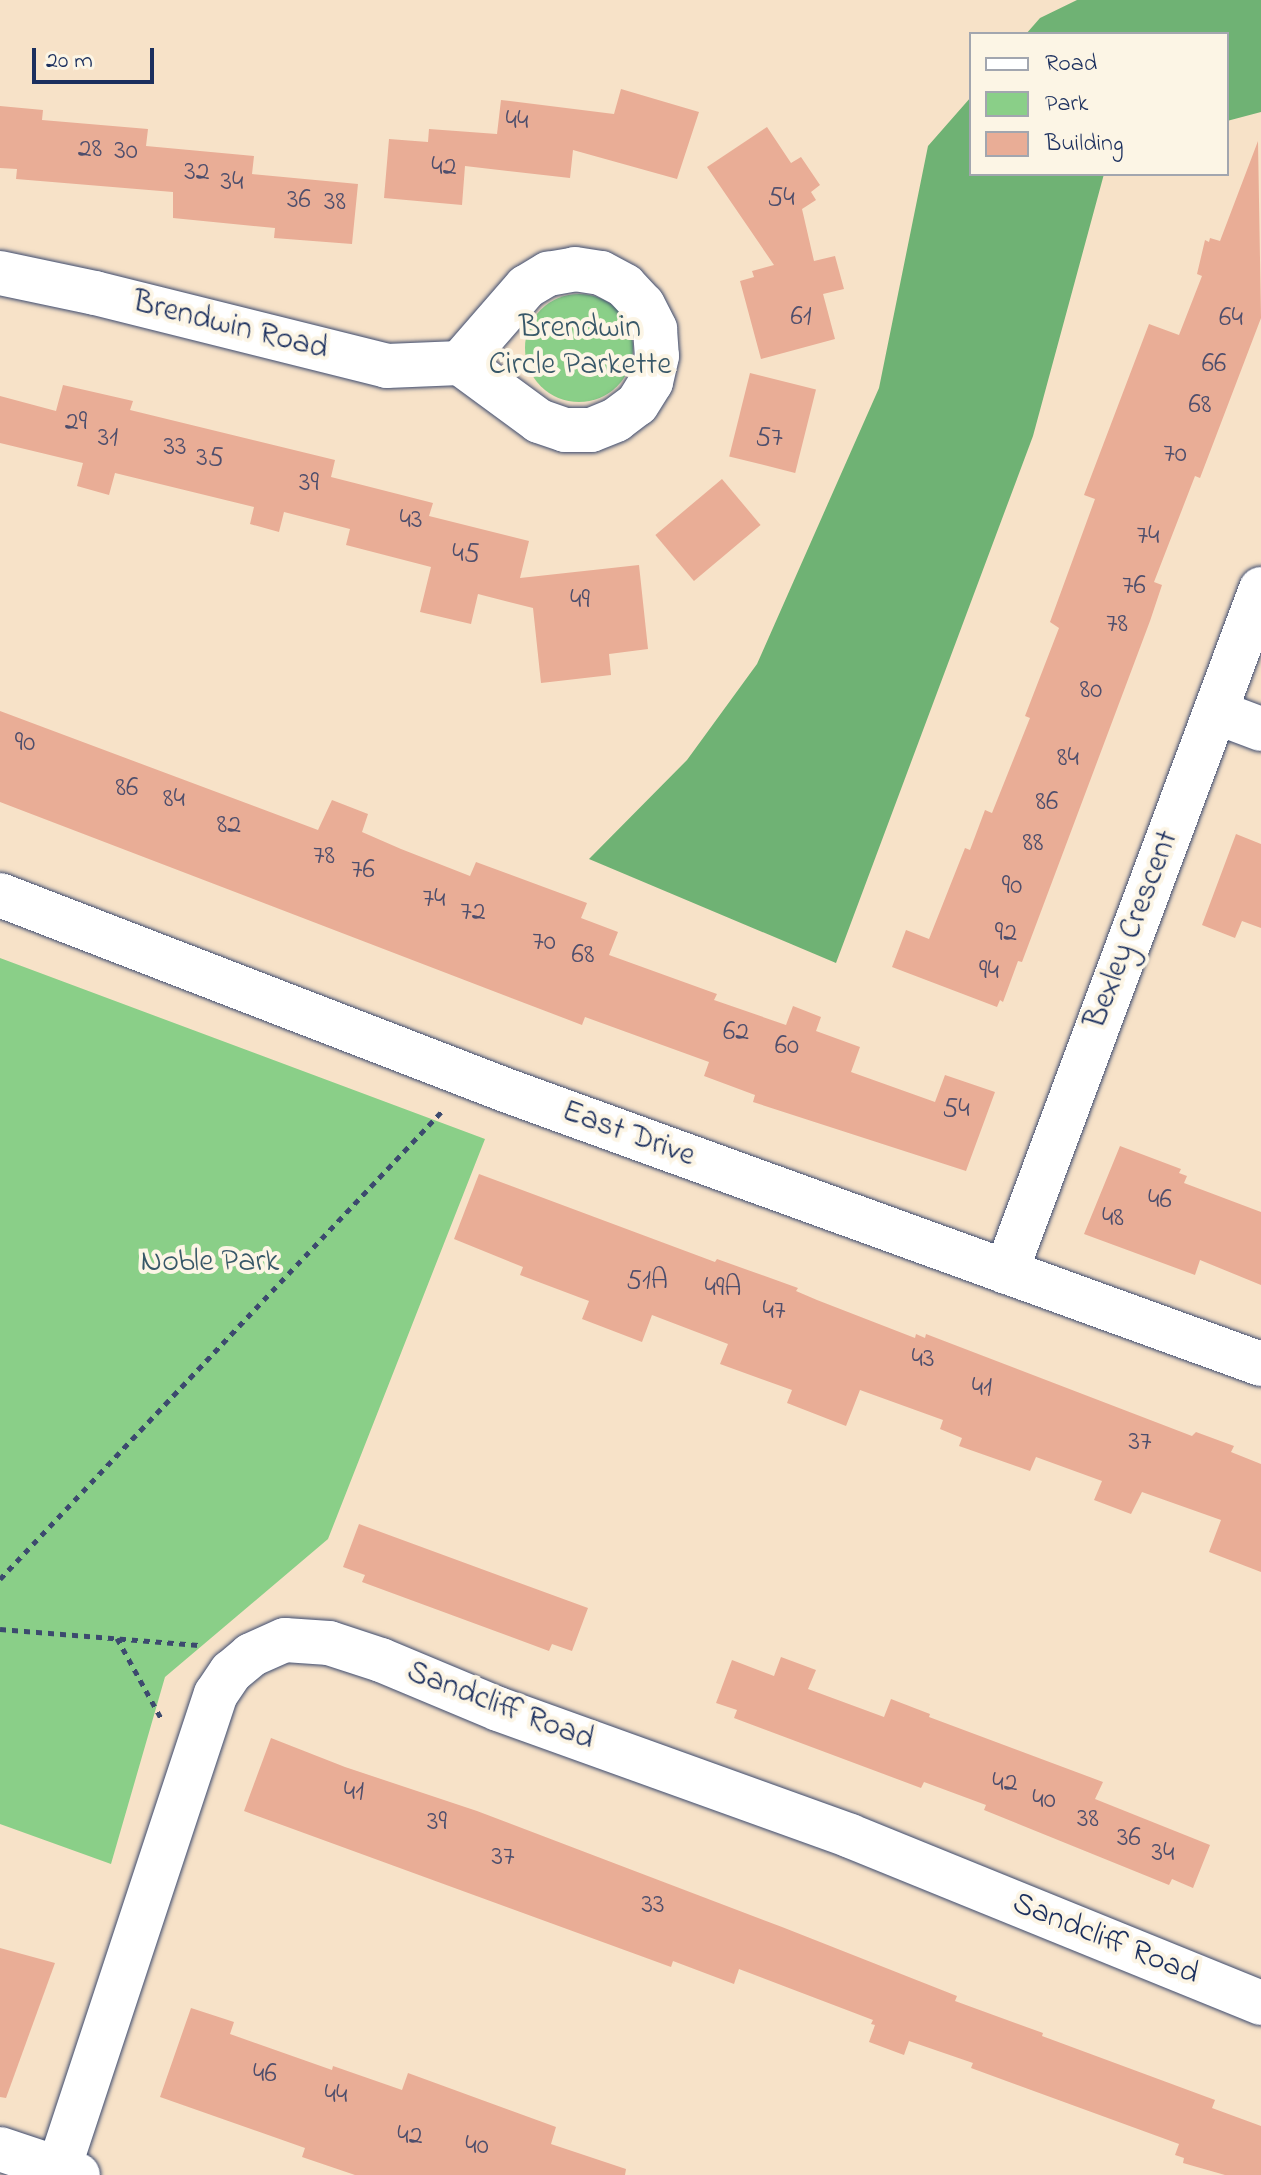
<!DOCTYPE html>
<html>
<head>
<meta charset="utf-8">
<style>
  body { margin:0 }
  #map { position:relative; width:1261px; height:2175px; overflow:hidden; background:#f7e2c8; font-family:"Indie Flower",sans-serif }
  div>[style] { position:absolute }
  .green>* { inset:0; background:#8acf88 }
  .round { border-radius:50% }
  .forest>* { inset:0; background:#6fb274 }
  .building>* { inset:0; background:#e9ad96; transform-origin:0 0 }
  .path>* { height:5px; margin-top:-2.5px; transform-origin:0; background:repeating-linear-gradient(90deg,#3c4a6e 0 6px,transparent 0 12px) }
  .roads { filter:drop-shadow(0 0 2px #3c4a6e) drop-shadow(0 0 2px #3c4a6e) }
  .minor>* { height:44px; margin:-22px; padding:0 22px; transform-origin:22px; border-radius:22px; background:#fff }
  span { translate:-50% -50%; white-space:nowrap; text-align:center; line-height:1.15; -webkit-text-stroke:8px #fcf5e5; paint-order:stroke }
  .number-label { font-size:28px; color:#4e4e6c }
  .number-label span { -webkit-text-stroke-width:0 }
  .street-label { font-size:32px; color:#1b2f5e }
  .park-label { font-size:32px; color:#375768 }
  .legend { position:absolute; left:969px; top:32px; width:260px; height:144px; box-sizing:border-box; background:#fcf5e5; border:2px solid #a2a6af; margin:0; padding:10px 14px; list-style:none; font-size:24px; color:#1b2f5e }
  .legend li { display:flex; align-items:center; gap:16px; height:40px }
  .legend b { width:40px; border:2px solid #a2a6af }
  .scale { position:absolute; left:32px; top:48px; width:122px; height:36px; box-sizing:border-box; border:4px solid #1b2f5e; border-top:0; padding-left:10px; font-size:24px; line-height:28px; white-space:nowrap; color:#1b2f5e; -webkit-text-stroke:6px #fcf5e5; paint-order:stroke }
</style>
</head>
<body>
<div id="map">
  <div class="green">
    <i class="round" style="left:525px;top:294px;width:108px;height:108px"></i>
    <i style="clip-path:polygon(0 958px,485px 1139px,328px 1539px,165px 1677px,111px 1864px,0 1824px)"></i>
  </div>
  <div class="forest">
    <i style="clip-path:polygon(1077px 0,1261px 0,1261px 112px,1227px 121px,1227px 34px,1026px 34px,1040px 18px)"></i>
    <i style="clip-path:polygon(971px 97px,971px 174px,1104px 174px,1033px 436px,836px 963px,589px 859px,687px 760px,757px 664px,879px 388px,928px 146px)"></i>
  </div>
  <div class="building">
    <i style="clip-path:polygon(621px 89px,699px 112px,677px 179px,573px 150px,570px 178px,465px 166px,462px 205px,384px 198px,389px 139px,428px 142px,429px 129px,497px 134px,501px 100px,614px 114px)"></i>
    <i style="clip-path:polygon(0 106px,43px 110px,42px 120px,148px 129px,146px 146px,254px 156px,252px 174px,358px 184px,352px 244px,274px 238px,275px 228px,173px 218px,173px 192px,16px 179px,17px 169px,0 168px)"></i>
    <i style="clip-path:polygon(767px 127px,791px 163px,801px 157px,820px 185px,811px 192px,816px 200px,802px 209px,814px 261px,835px 256px,844px 289px,823px 294px,835px 339px,761px 359px,740px 281px,754px 277px,752px 271px,774px 265px,707px 167px)"></i>
    <i style="clip-path:polygon(1258px 141px,1261px 318px,1200px 478px,1195px 476px,1154px 582px,1162px 585px,1150px 621px,1022px 962px,1018px 961px,1003px 1002px,1000px 1000px,997px 1007px,892px 967px,906px 930px,929px 939px,965px 848px,970px 850px,985px 810px,992px 813px,1030px 718px,1025px 716px,1059px 628px,1050px 622px,1095px 499px,1084px 495px,1149px 324px,1179px 335px,1202px 276px,1197px 274px,1205px 240px,1209px 242px,1210px 238px,1220px 241px)"></i>
    <i style="left:750px;top:373px;width:68px;height:86px;rotate:14deg"></i>
    <i style="clip-path:polygon(63px 385px,133px 401px,130px 410px,335px 460px,331px 477px,433px 503px,429px 516px,529px 541px,520px 578px,639px 565px,648px 649px,609px 654px,611px 675px,541px 683px,533px 608px,478px 594px,471px 624px,420px 612px,431px 567px,346px 545px,350px 529px,284px 512px,279px 532px,250px 524px,254px 507px,115px 473px,109px 495px,77px 486px,83px 463px,0 443px,0 396px,56px 411px)"></i>
    <i style="left:722px;top:479px;width:60px;height:87px;rotate:50deg"></i>
    <i style="clip-path:polygon(0 711px,318px 830px,332px 800px,368px 814px,362px 832px,401px 849px,470px 876px,476px 862px,587px 903px,581px 918px,618px 932px,609px 955px,717px 994px,714px 1000px,786px 1025px,793px 1006px,821px 1017px,816px 1031px,860px 1047px,851px 1072px,935px 1102px,945px 1075px,995px 1092px,966px 1171px,753px 1102px,755px 1095px,704px 1076px,709px 1062px,585px 1017px,582px 1025px,0 802px)"></i>
    <i style="clip-path:polygon(1236px 834px,1261px 844px,1261px 928px,1242px 921px,1235px 938px,1202px 925px)"></i>
    <i style="clip-path:polygon(1120px 1146px,1181px 1169px,1179px 1173px,1187px 1176px,1184px 1183px,1261px 1212px,1261px 1285px,1200px 1260px,1195px 1275px,1084px 1234px)"></i>
    <i style="clip-path:polygon(479px 1174px,715px 1262px,717px 1259px,798px 1288px,796px 1291px,817px 1300px,915px 1338px,916px 1334px,925px 1338px,926px 1334px,1192px 1436px,1196px 1432px,1234px 1446px,1231px 1452px,1261px 1464px,1261px 1572px,1209px 1552px,1221px 1520px,1142px 1492px,1131px 1514px,1094px 1500px,1102px 1481px,1036px 1457px,1030px 1471px,959px 1446px,962px 1438px,940px 1429px,943px 1420px,860px 1390px,846px 1426px,787px 1403px,792px 1390px,720px 1364px,728px 1344px,652px 1315px,642px 1342px,582px 1319px,589px 1301px,520px 1275px,523px 1267px,454px 1239px)"></i>
    <i style="clip-path:polygon(359px 1524px,588px 1608px,572px 1651px,552px 1644px,549px 1651px,362px 1582px,365px 1575px,343px 1567px)"></i>
    <i style="clip-path:polygon(781px 1657px,816px 1670px,808px 1689px,884px 1717px,891px 1699px,930px 1714px,929px 1717px,1103px 1782px,1095px 1799px,1210px 1845px,1193px 1888px,1172px 1879px,1169px 1885px,984px 1810px,986px 1805px,924px 1782px,921px 1788px,734px 1718px,737px 1710px,716px 1703px,732px 1660px,774px 1676px)"></i>
    <i style="clip-path:polygon(271px 1738px,345px 1767px,477px 1811px,782px 1927px,957px 1996px,955px 2001px,1043px 2033px,1042px 2036px,1215px 2100px,1212px 2108px,1261px 2126px,1261px 2175px,1225px 2175px,1183px 2163px,1184px 2158px,1175px 2155px,1179px 2144px,971px 2068px,973px 2063px,909px 2041px,904px 2055px,869px 2042px,875px 2025px,871px 2024px,873px 2020px,739px 1969px,734px 1984px,673px 1961px,671px 1967px,244px 1811px)"></i>
    <i style="clip-path:polygon(0 1948px,55px 1963px,6px 2098px,0 2097px)"></i>
    <i style="clip-path:polygon(191px 2008px,234px 2022px,230px 2034px,332px 2070px,333px 2066px,402px 2090px,408px 2073px,556px 2127px,551px 2144px,626px 2169px,625px 2175px,355px 2175px,302px 2157px,305px 2148px,160px 2097px)"></i>
  </div>
  <div class="path">
    <i style="left:0;top:1579px;width:645px;rotate:-46.63deg"></i>
    <i style="left:0;top:1629px;width:199px;rotate:4.6deg"></i>
    <i style="left:117px;top:1638px;width:94px;rotate:61.2deg"></i>
  </div>
  <div class="roads">
    <div class="minor">
      <i style="left:575px;top:269px;width:26px;rotate:9deg"></i>
      <i style="left:601px;top:273px;width:27px;rotate:28deg"></i>
      <i style="left:625px;top:286px;width:26px;rotate:47deg"></i>
      <i style="left:643px;top:305px;width:27px;rotate:63deg"></i>
      <i style="left:655px;top:329px;width:27px;rotate:86deg"></i>
      <i style="left:657px;top:356px;width:27px;rotate:103deg"></i>
      <i style="left:651px;top:382px;width:26px;rotate:122deg"></i>
      <i style="left:637px;top:404px;width:26px;rotate:143deg"></i>
      <i style="left:616px;top:420px;width:27px;rotate:158deg"></i>
      <i style="left:591px;top:430px;width:26px;rotate:180deg"></i>
      <i style="left:565px;top:430px;width:28px;rotate:-161deg"></i>
      <i style="left:539px;top:421px;width:98px;rotate:-143.7deg"></i>
      <i style="left:460px;top:363px;width:101px;rotate:-49deg"></i>
      <i style="left:526px;top:287px;width:26px;rotate:-31deg"></i>
      <i style="left:548px;top:274px;width:27px;rotate:-10deg"></i>
      <i style="left:0;top:273px;width:97px;rotate:11.9deg"></i>
      <i style="left:95px;top:293px;width:301px;rotate:14deg"></i>
      <i style="left:387px;top:366px;width:73px;rotate:-2.4deg"></i>
      <i style="left:1216px;top:712px;width:48px;rotate:20.7deg"></i>
      <i style="left:0;top:895px;width:544px;rotate:21.1deg"></i>
      <i style="left:508px;top:1091px;width:801px;rotate:19.93deg"></i>
      <i style="left:1006px;top:1272px;width:729px;rotate:-69.53deg"></i>
      <i style="left:0;top:2149px;width:82px;rotate:18.4deg"></i>
      <i style="left:59px;top:2168px;width:499px;rotate:-71.7deg"></i>
      <i style="left:216px;top:1694px;width:27px;rotate:-56deg"></i>
      <i style="left:231px;top:1672px;width:26px;rotate:-40deg"></i>
      <i style="left:251px;top:1655px;width:37px;rotate:-24deg"></i>
      <i style="left:285px;top:1640px;width:44px;rotate:3.9deg"></i>
      <i style="left:329px;top:1643px;width:55px;rotate:18.1deg"></i>
      <i style="left:381px;top:1660px;width:127px;rotate:22.7deg"></i>
      <i style="left:498px;top:1709px;width:374px;rotate:19.8deg"></i>
      <i style="left:850px;top:1836px;width:444px;rotate:22.1deg"></i>
    </div>
  </div>
  <div class="number-label">
    <span style="left:517px;top:122px">44</span>
    <span style="left:90px;top:150px">28</span>
    <span style="left:126px;top:152px">30</span>
    <span style="left:444px;top:168px">42</span>
    <span style="left:197px;top:173px">32</span>
    <span style="left:232px;top:183px">34</span>
    <span style="left:781px;top:199px">54</span>
    <span style="left:299px;top:201px">36</span>
    <span style="left:335px;top:203px">38</span>
    <span style="left:801px;top:318px">61</span>
    <span style="left:1231px;top:319px">64</span>
    <span style="left:1214px;top:365px">66</span>
    <span style="left:1200px;top:406px">68</span>
    <span style="left:76px;top:423px">29</span>
    <span style="left:108px;top:439px">31</span>
    <span style="left:769px;top:439px">57</span>
    <span style="left:175px;top:448px">33</span>
    <span style="left:1175px;top:455px">70</span>
    <span style="left:210px;top:459px">35</span>
    <span style="left:309px;top:484px">39</span>
    <span style="left:411px;top:521px">43</span>
    <span style="left:1148px;top:537px">74</span>
    <span style="left:466px;top:555px">45</span>
    <span style="left:1134px;top:587px">76</span>
    <span style="left:580px;top:601px">49</span>
    <span style="left:1117px;top:625px">78</span>
    <span style="left:1091px;top:691px">80</span>
    <span style="left:25px;top:744px">90</span>
    <span style="left:1068px;top:759px">84</span>
    <span style="left:127px;top:789px">86</span>
    <span style="left:174px;top:800px">84</span>
    <span style="left:1047px;top:803px">86</span>
    <span style="left:229px;top:826px">82</span>
    <span style="left:1033px;top:844px">88</span>
    <span style="left:324px;top:857px">78</span>
    <span style="left:363px;top:871px">76</span>
    <span style="left:1012px;top:887px">90</span>
    <span style="left:434px;top:900px">74</span>
    <span style="left:473px;top:913px">72</span>
    <span style="left:1006px;top:934px">92</span>
    <span style="left:544px;top:943px">70</span>
    <span style="left:583px;top:956px">68</span>
    <span style="left:989px;top:972px">94</span>
    <span style="left:736px;top:1033px">62</span>
    <span style="left:787px;top:1047px">60</span>
    <span style="left:956px;top:1110px">54</span>
    <span style="left:1160px;top:1201px">46</span>
    <span style="left:1113px;top:1219px">48</span>
    <span style="left:647px;top:1282px">51A</span>
    <span style="left:723px;top:1289px">49A</span>
    <span style="left:774px;top:1312px">47</span>
    <span style="left:923px;top:1360px">43</span>
    <span style="left:982px;top:1389px">41</span>
    <span style="left:1140px;top:1443px">37</span>
    <span style="left:1005px;top:1784px">42</span>
    <span style="left:354px;top:1793px">41</span>
    <span style="left:1044px;top:1801px">40</span>
    <span style="left:1088px;top:1820px">38</span>
    <span style="left:437px;top:1823px">39</span>
    <span style="left:1129px;top:1839px">36</span>
    <span style="left:1163px;top:1854px">34</span>
    <span style="left:503px;top:1858px">37</span>
    <span style="left:653px;top:1906px">33</span>
    <span style="left:265px;top:2075px">46</span>
    <span style="left:336px;top:2096px">44</span>
    <span style="left:410px;top:2137px">42</span>
    <span style="left:477px;top:2147px">40</span>
  </div>
  <div class="street-label">
    <span style="left:230px;top:327px;rotate:14deg">Brendwin Road</span>
    <span style="left:1133px;top:930px;rotate:-69deg">Bexley Crescent</span>
    <span style="left:628px;top:1135px;rotate:20deg">East Drive</span>
    <span style="left:500px;top:1707px;rotate:21deg">Sandcliff Road</span>
    <span style="left:1105px;top:1940px;rotate:22deg">Sandcliff Road</span>
  </div>
  <div class="park-label">
    <span style="left:580px;top:348px">Brendwin<br>Circle Parkette</span>
    <span style="left:210px;top:1263px">Noble Park</span>
  </div>
  <ul class="legend">
  <li><b style="height:10px;background:#fff"></b>Road</li>
  <li><b style="height:22px;background:#8acf88"></b>Park</li>
  <li><b style="height:22px;background:#e9ad96"></b>Building</li>
  </ul>
  <div class="scale">20 m</div>
</div>
</body>
</html>
